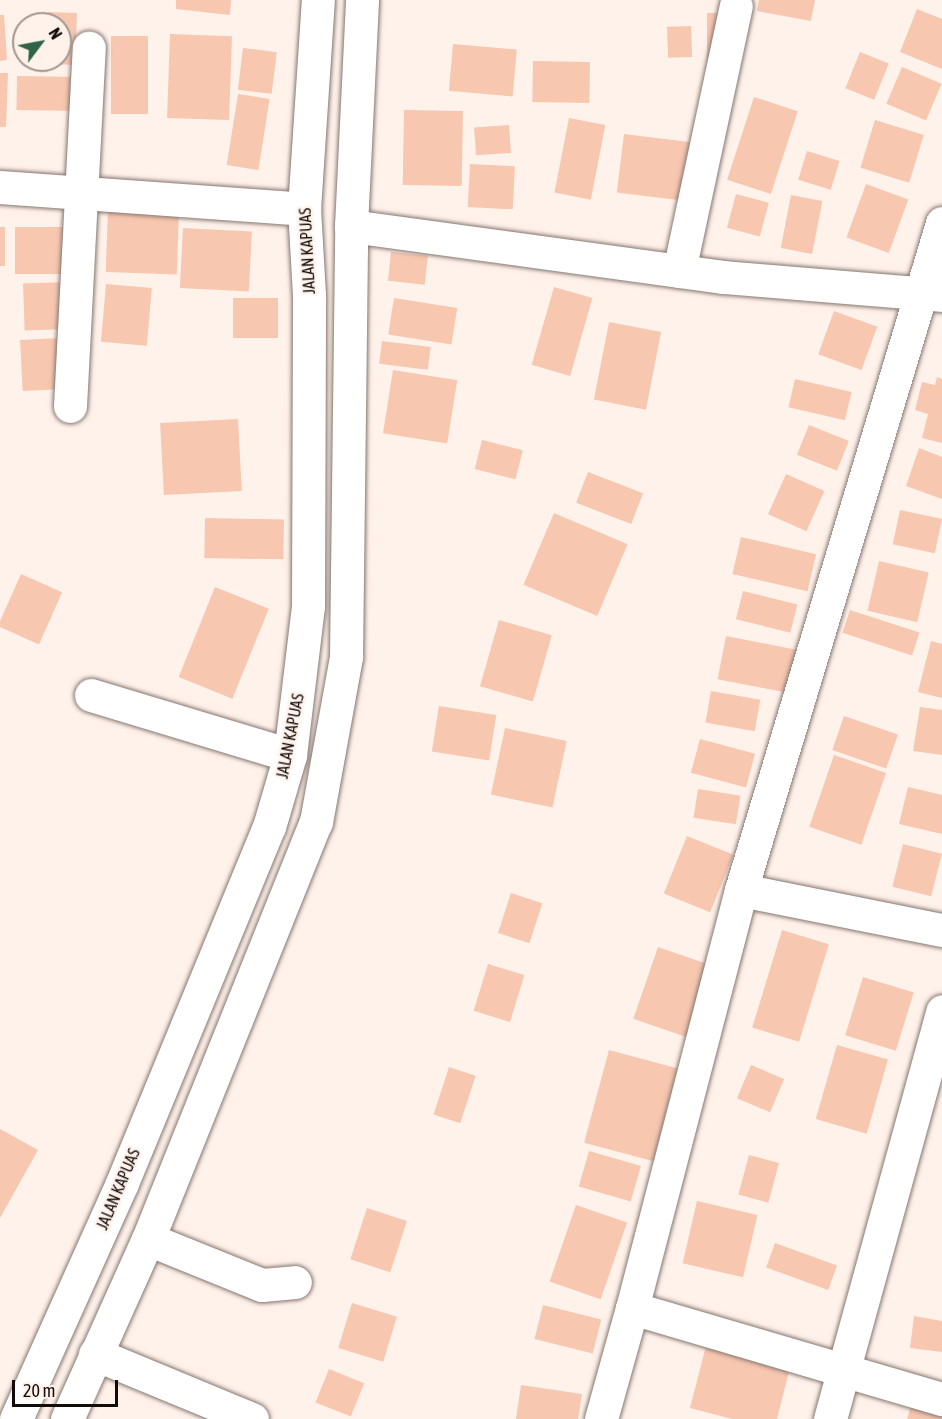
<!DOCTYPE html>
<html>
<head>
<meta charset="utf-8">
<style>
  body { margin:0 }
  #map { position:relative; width:942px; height:1419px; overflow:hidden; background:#fff2eb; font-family:"Asap Condensed",sans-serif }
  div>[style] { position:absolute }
  .building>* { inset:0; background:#f7c7b0; transform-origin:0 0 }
  .roads { filter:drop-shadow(0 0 2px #857770) drop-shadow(0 0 2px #857770) }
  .minor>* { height:33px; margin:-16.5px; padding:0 16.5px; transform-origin:16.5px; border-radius:16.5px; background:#fff }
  span { translate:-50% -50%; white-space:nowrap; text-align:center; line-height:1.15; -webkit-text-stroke:5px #fff2eb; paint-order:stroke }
  .street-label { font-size:16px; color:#110c0a }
  .north { position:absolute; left:12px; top:12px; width:60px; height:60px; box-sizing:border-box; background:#fff2eb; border:2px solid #a09691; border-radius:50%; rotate:58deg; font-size:16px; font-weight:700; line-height:24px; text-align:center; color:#110c0a }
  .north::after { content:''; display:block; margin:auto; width:21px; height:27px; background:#306348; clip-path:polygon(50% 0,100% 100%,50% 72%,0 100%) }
  .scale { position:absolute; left:12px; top:1380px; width:106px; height:27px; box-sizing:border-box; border:3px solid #110c0a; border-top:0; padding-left:8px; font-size:18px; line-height:21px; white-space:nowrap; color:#110c0a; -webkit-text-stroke:4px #fff2eb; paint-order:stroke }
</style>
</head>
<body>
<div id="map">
  <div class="building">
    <i style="clip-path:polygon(176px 0,231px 0,230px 15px,176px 9px)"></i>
    <i style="clip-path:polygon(759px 0,815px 0,811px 21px,757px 11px)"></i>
    <i style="clip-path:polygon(917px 9px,942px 19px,942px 69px,900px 52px)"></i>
    <i style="clip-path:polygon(48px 12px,77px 13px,75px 65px,47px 64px,60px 60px,60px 24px,48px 24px)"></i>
    <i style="left:707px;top:13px;width:14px;height:49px"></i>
    <i style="clip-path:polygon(0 15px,4px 15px,7px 60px,0 61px)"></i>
    <i style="left:691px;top:26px;width:31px;height:24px;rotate:88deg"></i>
    <i style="left:170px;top:34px;width:62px;height:84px;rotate:2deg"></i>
    <i style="left:111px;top:36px;width:37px;height:78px"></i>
    <i style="left:453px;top:44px;width:64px;height:47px;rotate:5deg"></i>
    <i style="left:243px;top:48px;width:34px;height:42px;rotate:7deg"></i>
    <i style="left:860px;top:52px;width:31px;height:39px;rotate:22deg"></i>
    <i style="left:533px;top:61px;width:57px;height:41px;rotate:1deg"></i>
    <i style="left:902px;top:67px;width:43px;height:40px;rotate:23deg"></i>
    <i style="clip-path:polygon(0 73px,8px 73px,6px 127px,0 127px)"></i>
    <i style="left:17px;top:76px;width:62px;height:34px;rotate:1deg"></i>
    <i style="left:238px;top:94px;width:32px;height:72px;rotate:9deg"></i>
    <i style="left:754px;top:97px;width:46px;height:87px;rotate:18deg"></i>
    <i style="left:404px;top:110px;width:59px;height:75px;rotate:1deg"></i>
    <i style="left:569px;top:118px;width:37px;height:76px;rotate:11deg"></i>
    <i style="left:875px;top:120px;width:51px;height:50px;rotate:17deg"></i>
    <i style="left:509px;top:125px;width:28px;height:35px;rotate:86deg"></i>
    <i style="left:624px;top:134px;width:78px;height:59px;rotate:7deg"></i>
    <i style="left:807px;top:151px;width:34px;height:30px;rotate:17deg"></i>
    <i style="left:470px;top:164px;width:45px;height:43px;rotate:3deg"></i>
    <i style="left:866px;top:184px;width:45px;height:57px;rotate:20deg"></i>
    <i style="left:736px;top:194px;width:34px;height:35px;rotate:15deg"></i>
    <i style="left:791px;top:195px;width:32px;height:54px;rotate:11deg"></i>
    <i style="left:108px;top:209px;width:71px;height:63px;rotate:2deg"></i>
    <i style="left:0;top:227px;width:5px;height:39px"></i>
    <i style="left:15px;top:227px;width:50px;height:47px"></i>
    <i style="left:183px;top:228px;width:69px;height:60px;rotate:3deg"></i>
    <i style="left:391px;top:252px;width:37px;height:29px;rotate:6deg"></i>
    <i style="left:67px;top:282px;width:47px;height:44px;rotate:88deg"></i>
    <i style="left:106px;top:284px;width:46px;height:58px;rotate:5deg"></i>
    <i style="left:554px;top:287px;width:40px;height:81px;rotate:16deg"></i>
    <i style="left:233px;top:298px;width:45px;height:40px"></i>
    <i style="left:394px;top:298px;width:64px;height:37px;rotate:9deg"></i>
    <i style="left:834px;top:311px;width:46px;height:46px;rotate:20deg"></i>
    <i style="left:609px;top:322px;width:53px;height:79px;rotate:11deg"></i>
    <i style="left:60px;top:338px;width:51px;height:40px;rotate:87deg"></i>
    <i style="left:382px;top:341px;width:49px;height:23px;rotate:7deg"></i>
    <i style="left:393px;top:370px;width:65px;height:64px;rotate:9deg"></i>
    <i style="clip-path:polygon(937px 377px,942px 379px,942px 443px,922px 438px,928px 414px,915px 410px,922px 382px,935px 385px)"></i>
    <i style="left:795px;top:379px;width:58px;height:29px;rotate:13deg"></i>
    <i style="left:238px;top:419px;width:72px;height:78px;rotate:87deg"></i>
    <i style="left:809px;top:425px;width:43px;height:32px;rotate:22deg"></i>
    <i style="left:482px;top:440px;width:42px;height:30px;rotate:14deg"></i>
    <i style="clip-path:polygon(919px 448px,942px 457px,942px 499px,906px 486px)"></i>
    <i style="left:588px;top:472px;width:59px;height:33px;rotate:21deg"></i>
    <i style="left:786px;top:474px;width:42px;height:44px;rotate:24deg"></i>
    <i style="left:900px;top:510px;width:43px;height:35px;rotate:12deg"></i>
    <i style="left:554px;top:513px;width:80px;height:78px;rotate:23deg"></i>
    <i style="left:205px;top:518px;width:79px;height:40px;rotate:1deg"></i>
    <i style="left:741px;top:537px;width:77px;height:38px;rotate:13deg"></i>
    <i style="left:879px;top:561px;width:51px;height:51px;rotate:13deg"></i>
    <i style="left:21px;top:574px;width:45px;height:57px;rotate:24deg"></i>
    <i style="left:215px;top:587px;width:58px;height:97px;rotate:22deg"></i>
    <i style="left:743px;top:591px;width:56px;height:29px;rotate:14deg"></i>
    <i style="left:850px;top:610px;width:73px;height:24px;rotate:18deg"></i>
    <i style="left:499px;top:620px;width:55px;height:69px;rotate:16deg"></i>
    <i style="left:726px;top:636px;width:73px;height:44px;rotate:11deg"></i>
    <i style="clip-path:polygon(931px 641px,942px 644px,942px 698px,918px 692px)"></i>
    <i style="left:711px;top:691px;width:50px;height:32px;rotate:10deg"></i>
    <i style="left:439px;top:706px;width:58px;height:46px;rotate:9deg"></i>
    <i style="clip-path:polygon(920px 707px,942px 710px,942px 755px,913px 751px)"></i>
    <i style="left:844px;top:716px;width:57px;height:36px;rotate:19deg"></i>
    <i style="left:505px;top:728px;width:63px;height:68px;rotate:12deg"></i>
    <i style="left:700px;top:739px;width:57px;height:35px;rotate:15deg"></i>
    <i style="left:834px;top:755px;width:55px;height:76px;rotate:19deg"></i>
    <i style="clip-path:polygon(908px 787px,942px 795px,942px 834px,899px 824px)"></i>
    <i style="left:698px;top:789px;width:43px;height:29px;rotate:9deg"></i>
    <i style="left:687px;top:836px;width:50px;height:62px;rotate:22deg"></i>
    <i style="left:903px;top:844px;width:40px;height:44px;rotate:14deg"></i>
    <i style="left:511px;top:893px;width:33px;height:42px;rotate:18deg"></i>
    <i style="left:782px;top:930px;width:49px;height:102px;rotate:17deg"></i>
    <i style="left:658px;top:947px;width:56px;height:76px;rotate:19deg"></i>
    <i style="left:488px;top:964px;width:38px;height:49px;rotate:17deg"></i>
    <i style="left:863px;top:977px;width:53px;height:61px;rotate:17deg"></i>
    <i style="left:837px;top:1045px;width:53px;height:77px;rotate:16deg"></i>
    <i style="left:609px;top:1050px;width:73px;height:96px;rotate:15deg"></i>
    <i style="left:751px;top:1065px;width:36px;height:36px;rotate:23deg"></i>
    <i style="left:449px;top:1067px;width:28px;height:50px;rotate:18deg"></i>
    <i style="clip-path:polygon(0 1129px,38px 1150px,0 1218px)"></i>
    <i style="left:589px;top:1151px;width:54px;height:37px;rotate:16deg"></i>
    <i style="left:749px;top:1155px;width:31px;height:41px;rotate:15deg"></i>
    <i style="left:697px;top:1201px;width:62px;height:64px;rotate:13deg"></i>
    <i style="left:576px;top:1205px;width:54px;height:81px;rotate:19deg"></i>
    <i style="left:367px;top:1208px;width:42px;height:54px;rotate:18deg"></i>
    <i style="left:775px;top:1243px;width:66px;height:26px;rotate:20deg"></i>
    <i style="left:352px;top:1303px;width:47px;height:47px;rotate:17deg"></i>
    <i style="left:543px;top:1305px;width:60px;height:35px;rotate:14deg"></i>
    <i style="clip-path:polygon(914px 1316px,942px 1321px,942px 1352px,910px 1348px)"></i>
    <i style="clip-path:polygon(708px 1338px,792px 1360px,777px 1419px,732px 1419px,690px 1408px)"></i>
    <i style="left:329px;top:1369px;width:38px;height:36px;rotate:22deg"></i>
    <i style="clip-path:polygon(521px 1385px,582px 1394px,578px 1419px,516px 1419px)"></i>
    <i style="clip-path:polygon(912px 1403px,942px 1412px,942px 1419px,907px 1419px)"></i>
  </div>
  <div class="roads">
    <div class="minor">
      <i style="left:0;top:187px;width:305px;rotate:4.1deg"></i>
      <i style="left:942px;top:223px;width:697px;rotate:106.77deg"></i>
      <i style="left:741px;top:890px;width:432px;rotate:104.6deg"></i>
      <i style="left:632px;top:1308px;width:323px;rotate:16.4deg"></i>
      <i style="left:351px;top:226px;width:375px;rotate:7.8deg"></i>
      <i style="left:723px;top:277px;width:220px;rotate:4.7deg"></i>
      <i style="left:679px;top:271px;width:271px;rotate:-77.9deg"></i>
      <i style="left:70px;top:406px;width:359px;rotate:-87deg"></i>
      <i style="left:91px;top:695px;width:208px;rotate:16.8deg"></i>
      <i style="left:741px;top:890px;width:205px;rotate:11.3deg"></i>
      <i style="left:148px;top:1239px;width:123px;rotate:22deg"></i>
      <i style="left:262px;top:1285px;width:33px;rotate:-5deg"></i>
      <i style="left:95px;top:1354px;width:170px;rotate:22.5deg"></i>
      <i style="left:16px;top:1419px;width:259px;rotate:-65.8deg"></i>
      <i style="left:122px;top:1183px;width:385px;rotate:-67.6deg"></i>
      <i style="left:269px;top:827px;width:75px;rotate:-73.7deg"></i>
      <i style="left:290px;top:755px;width:150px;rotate:-83.1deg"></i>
      <i style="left:308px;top:606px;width:311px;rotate:-89.8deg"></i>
      <i style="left:309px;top:295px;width:86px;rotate:-93.3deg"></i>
      <i style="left:304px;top:209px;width:209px;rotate:-86.2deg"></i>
      <i style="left:67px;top:1419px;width:197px;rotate:-65.8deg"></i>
      <i style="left:148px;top:1239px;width:450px;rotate:-68.1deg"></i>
      <i style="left:316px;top:822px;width:168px;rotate:-79.7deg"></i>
      <i style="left:346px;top:657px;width:431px;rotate:-89.3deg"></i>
      <i style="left:351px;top:226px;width:226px;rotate:-87.2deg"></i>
      <i style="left:601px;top:1419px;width:115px;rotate:-74.4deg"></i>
      <i style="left:830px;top:1419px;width:423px;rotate:-74.6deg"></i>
    </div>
  </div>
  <div class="street-label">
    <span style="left:307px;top:251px;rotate:-93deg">JALAN KAPUAS</span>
    <span style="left:290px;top:736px;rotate:-79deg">JALAN KAPUAS</span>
    <span style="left:118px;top:1189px;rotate:-67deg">JALAN KAPUAS</span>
  </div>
  <div class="north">N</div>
  <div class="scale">20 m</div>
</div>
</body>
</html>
